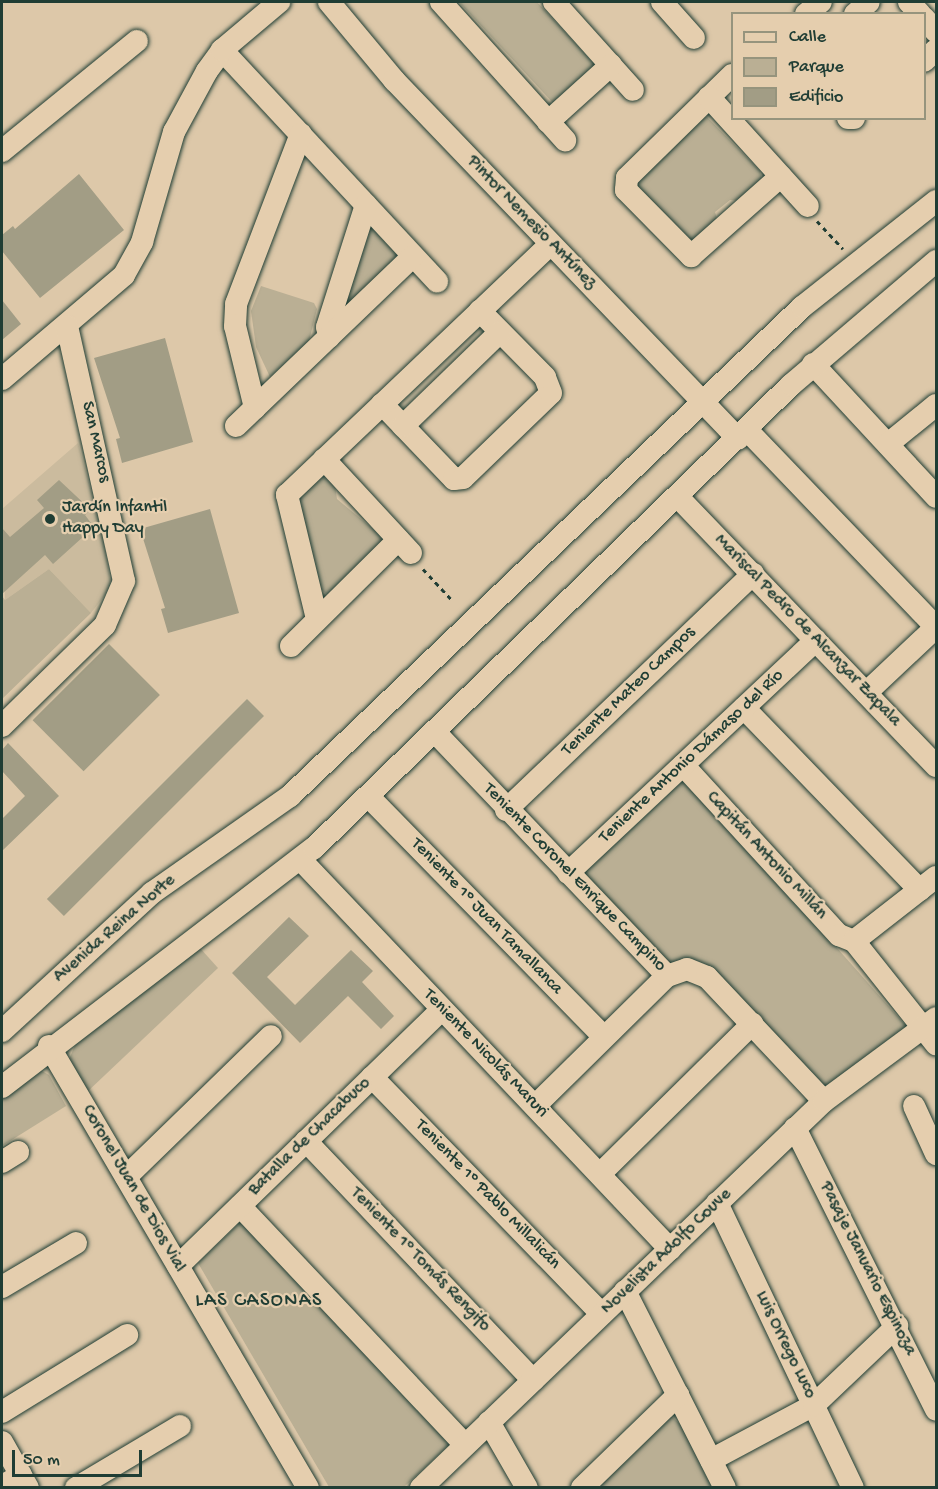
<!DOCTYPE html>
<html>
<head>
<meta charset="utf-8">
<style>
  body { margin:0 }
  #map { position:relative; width:938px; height:1489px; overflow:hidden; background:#ddc8a9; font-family:"Gochi Hand",sans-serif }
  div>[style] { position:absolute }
  .built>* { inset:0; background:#cbbb9e }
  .green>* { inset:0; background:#baaf94 }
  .building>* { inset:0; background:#a29d85; transform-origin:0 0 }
  .path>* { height:3px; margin-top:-1.5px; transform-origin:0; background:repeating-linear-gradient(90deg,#1f3d34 0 4.5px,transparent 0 9px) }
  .roads { filter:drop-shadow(0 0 2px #1f3d34) drop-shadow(0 0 2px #1f3d34) }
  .minor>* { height:22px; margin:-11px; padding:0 11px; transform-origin:11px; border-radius:11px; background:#e5ceae }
  .dots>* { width:16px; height:16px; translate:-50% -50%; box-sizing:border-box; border:3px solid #e5ceae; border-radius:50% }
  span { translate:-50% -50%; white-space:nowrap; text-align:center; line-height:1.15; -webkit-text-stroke:4.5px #e5ceae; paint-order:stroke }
  .street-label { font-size:18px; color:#1f3d34 }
  .poi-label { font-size:18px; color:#1f3d34 }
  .left { translate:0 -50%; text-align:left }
  .neighbourhood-label { font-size:20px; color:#1f3d34; letter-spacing:1.5px }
  .frame { position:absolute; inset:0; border:3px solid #1f3d34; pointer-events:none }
  .legend { position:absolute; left:731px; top:12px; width:195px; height:108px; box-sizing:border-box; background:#e5ceae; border:2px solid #96947d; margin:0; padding:8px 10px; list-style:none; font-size:18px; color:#1f3d34 }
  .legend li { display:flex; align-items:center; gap:12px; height:30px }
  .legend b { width:30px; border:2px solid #96947d }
  .scale { position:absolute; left:12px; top:1450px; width:130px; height:27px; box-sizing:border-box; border:3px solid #1f3d34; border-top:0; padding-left:8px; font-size:18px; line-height:21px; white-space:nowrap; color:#1f3d34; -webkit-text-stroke:4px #e5ceae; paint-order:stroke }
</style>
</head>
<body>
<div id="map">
  <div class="built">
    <i style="clip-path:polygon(78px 443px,102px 530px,111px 587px,91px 613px,49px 569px,5px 600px,2px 509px)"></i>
  </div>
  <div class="green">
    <i style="clip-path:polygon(459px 2px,537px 2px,596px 66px,554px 104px)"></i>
    <i style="clip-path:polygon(707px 117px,760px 171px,762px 182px,741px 201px,730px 200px,715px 212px,718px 222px,699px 240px,690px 240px,639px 189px,636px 179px,699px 118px)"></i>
    <i style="clip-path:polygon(372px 222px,405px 256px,340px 317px)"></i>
    <i style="clip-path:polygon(261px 286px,314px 303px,317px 309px,309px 341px,270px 377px,256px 347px,251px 311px)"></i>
    <i style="clip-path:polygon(323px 476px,335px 486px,337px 499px,380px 535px,382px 544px,329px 595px,321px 590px,299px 499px)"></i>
    <i style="clip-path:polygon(49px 569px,91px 613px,2px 699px,2px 596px,5px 600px)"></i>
    <i style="clip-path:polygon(682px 773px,907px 1027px,824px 1097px,709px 974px,673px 969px,571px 873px)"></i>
    <i style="clip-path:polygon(200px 948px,218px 968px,86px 1093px,68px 1062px,78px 1038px)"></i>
    <i style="clip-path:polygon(42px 1071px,49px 1075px,66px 1106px,2px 1146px,2px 1100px,33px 1072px)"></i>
    <i style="clip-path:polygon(246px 1217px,450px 1444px,404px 1487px,329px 1487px,198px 1263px)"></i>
    <i style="clip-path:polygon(671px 1416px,682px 1426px,713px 1488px,594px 1488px)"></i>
  </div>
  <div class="building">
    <i style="clip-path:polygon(79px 174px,124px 230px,40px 298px,2px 251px,2px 235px,13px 226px,15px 229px)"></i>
    <i style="clip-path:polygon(2px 300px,21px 324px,2px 340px)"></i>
    <i style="clip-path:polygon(165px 338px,193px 442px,122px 463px,116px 439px,120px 438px,94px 358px)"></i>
    <i style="clip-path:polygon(59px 480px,91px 510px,85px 515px,94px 527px,53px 564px,45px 555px,2px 594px,2px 528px,10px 537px,44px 508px,37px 500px)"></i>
    <i style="clip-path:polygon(210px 509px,239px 613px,168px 633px,161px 609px,165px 608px,140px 529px)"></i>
    <i style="left:109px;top:644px;width:72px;height:108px;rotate:45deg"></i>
    <i style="left:247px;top:699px;width:24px;height:283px;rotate:45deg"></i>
    <i style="clip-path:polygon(8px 743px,59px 796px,2px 851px,2px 819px,25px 796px,2px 771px,2px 750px)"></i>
    <i style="clip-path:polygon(289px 917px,309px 936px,267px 977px,295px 1005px,351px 950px,373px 971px,362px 982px,394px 1016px,381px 1029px,348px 996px,300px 1043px,232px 973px)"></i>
  </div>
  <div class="path">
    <i style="left:817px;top:221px;width:38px;rotate:47deg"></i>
    <i style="left:423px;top:569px;width:42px;rotate:46.9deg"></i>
  </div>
  <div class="roads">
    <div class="minor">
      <i style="left:329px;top:2px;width:102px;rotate:50.2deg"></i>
      <i style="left:394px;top:80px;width:497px;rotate:46.2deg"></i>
      <i style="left:441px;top:2px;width:186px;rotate:48.1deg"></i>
      <i style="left:554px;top:2px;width:118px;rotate:48.1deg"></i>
      <i style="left:662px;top:2px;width:48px;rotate:48.4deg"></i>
      <i style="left:909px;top:2px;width:16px;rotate:47deg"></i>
      <i style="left:806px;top:14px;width:19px;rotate:-39deg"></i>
      <i style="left:855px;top:14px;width:18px;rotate:-41deg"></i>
      <i style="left:924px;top:18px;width:18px;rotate:49deg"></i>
      <i style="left:222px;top:50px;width:316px;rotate:47.1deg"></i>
      <i style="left:924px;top:61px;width:16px;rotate:-43deg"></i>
      <i style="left:732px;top:75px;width:147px;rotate:135.6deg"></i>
      <i style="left:627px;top:178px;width:12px;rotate:95deg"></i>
      <i style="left:626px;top:190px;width:93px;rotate:45.4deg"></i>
      <i style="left:691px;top:256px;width:120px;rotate:-41.6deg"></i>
      <i style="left:709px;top:97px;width:147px;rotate:47.8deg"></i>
      <i style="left:848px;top:118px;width:6px"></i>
      <i style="left:548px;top:122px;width:85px;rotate:-42.1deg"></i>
      <i style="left:2px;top:151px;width:174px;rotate:-39.2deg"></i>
      <i style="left:329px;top:337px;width:10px;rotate:-101deg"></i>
      <i style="left:327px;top:327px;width:128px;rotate:-72.3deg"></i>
      <i style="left:813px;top:364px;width:181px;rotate:47.2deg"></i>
      <i style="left:2px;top:379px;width:160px;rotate:-40.4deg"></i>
      <i style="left:124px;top:275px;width:38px;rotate:-61deg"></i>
      <i style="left:142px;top:242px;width:115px;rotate:-73.8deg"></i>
      <i style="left:174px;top:132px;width:69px;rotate:-61.6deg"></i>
      <i style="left:207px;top:71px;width:26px;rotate:-54deg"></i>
      <i style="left:222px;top:50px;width:75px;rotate:-40.1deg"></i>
      <i style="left:382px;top:404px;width:104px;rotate:46.2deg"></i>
      <i style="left:454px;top:479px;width:9px;rotate:-6deg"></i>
      <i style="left:463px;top:478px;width:122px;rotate:-44deg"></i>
      <i style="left:551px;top:393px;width:17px;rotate:-111deg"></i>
      <i style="left:545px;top:377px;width:93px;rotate:-134.6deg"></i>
      <i style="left:255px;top:408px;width:84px;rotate:-103.7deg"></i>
      <i style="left:235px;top:326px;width:22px;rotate:-87deg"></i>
      <i style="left:236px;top:304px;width:182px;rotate:-69.1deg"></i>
      <i style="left:236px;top:426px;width:245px;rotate:-43.8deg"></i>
      <i style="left:403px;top:426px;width:135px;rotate:-44.1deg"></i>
      <i style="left:747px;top:430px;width:273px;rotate:46.2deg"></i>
      <i style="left:888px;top:444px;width:62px;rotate:-39.1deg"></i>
      <i style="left:324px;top:459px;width:128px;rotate:47.2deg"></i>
      <i style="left:677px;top:496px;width:374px;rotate:46.2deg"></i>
      <i style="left:317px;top:619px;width:128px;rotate:-103.6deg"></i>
      <i style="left:287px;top:495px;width:364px;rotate:-43.6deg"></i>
      <i style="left:291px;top:646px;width:151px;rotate:-44.7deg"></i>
      <i style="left:866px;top:693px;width:96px;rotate:-43.3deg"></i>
      <i style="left:744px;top:708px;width:253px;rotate:46deg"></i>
      <i style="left:2px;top:726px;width:144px;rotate:-44.4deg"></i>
      <i style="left:105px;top:625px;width:48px;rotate:-66.6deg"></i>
      <i style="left:124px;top:581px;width:261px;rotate:-102.6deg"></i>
      <i style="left:434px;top:731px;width:338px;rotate:46.4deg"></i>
      <i style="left:683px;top:765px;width:231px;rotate:47.5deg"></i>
      <i style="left:839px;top:935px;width:16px;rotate:22deg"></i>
      <i style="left:368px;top:796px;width:337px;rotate:45.6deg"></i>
      <i style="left:506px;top:810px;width:342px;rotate:-43.7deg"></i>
      <i style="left:300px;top:859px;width:538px;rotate:46.51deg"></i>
      <i style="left:568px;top:873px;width:340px;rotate:-43.2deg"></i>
      <i style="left:854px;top:941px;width:132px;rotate:51.5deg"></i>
      <i style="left:854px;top:941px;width:104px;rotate:-38deg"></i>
      <i style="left:2px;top:1031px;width:204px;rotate:-42.6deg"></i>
      <i style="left:152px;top:893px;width:169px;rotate:-35.1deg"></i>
      <i style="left:290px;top:796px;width:708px;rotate:-43.68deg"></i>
      <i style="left:802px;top:307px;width:171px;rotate:-38.3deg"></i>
      <i style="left:49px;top:1046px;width:512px;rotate:59.63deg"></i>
      <i style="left:372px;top:1077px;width:330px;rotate:45.9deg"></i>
      <i style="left:2px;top:1087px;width:393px;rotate:-37.5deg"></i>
      <i style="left:314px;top:848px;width:665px;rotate:-44.15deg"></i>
      <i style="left:791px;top:385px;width:191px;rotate:-40.5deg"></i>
      <i style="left:535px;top:1106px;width:185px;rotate:-44.6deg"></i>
      <i style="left:667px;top:976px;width:21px;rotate:-19deg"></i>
      <i style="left:687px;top:969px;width:22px;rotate:22deg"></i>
      <i style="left:707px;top:977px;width:170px;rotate:46.7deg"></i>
      <i style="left:914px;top:1106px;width:53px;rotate:65.4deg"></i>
      <i style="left:795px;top:1128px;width:315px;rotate:63.4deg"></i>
      <i style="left:306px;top:1141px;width:330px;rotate:46.5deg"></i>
      <i style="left:2px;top:1162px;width:19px;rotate:-32deg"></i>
      <i style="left:600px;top:1174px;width:214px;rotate:-44.6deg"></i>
      <i style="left:126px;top:1177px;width:202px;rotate:-44.2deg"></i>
      <i style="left:717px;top:1203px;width:316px;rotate:64.5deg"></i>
      <i style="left:240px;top:1206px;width:328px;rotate:46.7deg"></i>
      <i style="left:178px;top:1266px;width:368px;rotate:-44.2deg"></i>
      <i style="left:2px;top:1287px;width:86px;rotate:-30.7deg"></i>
      <i style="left:625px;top:1291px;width:221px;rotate:63.1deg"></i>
      <i style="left:2px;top:1412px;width:147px;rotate:-31.6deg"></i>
      <i style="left:489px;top:1422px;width:76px;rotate:60.1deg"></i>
      <i style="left:2px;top:1442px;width:53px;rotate:60.5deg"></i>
      <i style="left:711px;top:1460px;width:117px;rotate:-28.1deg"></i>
      <i style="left:814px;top:1405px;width:115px;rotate:-43.6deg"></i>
      <i style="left:2px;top:1486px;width:22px;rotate:-30deg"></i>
      <i style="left:76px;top:1488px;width:121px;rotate:-30.8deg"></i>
      <i style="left:421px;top:1488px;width:559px;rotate:-43.84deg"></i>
      <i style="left:824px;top:1101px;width:139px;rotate:-36.5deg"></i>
      <i style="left:582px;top:1488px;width:134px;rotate:-44.1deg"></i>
    </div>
  </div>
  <div class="dots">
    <i style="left:50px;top:519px;background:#1f3d34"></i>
  </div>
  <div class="street-label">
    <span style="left:531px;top:223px;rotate:46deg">Pintor Nemesio Antúnez</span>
    <span style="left:95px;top:442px;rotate:77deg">San Marcos</span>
    <span style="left:807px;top:631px;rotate:46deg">Mariscal Pedro de Alcanzar Zapala</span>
    <span style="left:629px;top:692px;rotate:-44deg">Teniente Mateo Campos</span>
    <span style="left:692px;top:757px;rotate:-43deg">Teniente Antonio Dámaso del Río</span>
    <span style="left:766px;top:856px;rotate:47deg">Capitán Antonio Millán</span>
    <span style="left:574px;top:878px;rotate:46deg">Teniente Coronel Enrique Campino</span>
    <span style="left:486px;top:917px;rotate:46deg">Teniente 1º Juan Tamallanca</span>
    <span style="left:115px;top:929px;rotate:-41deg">Avenida Reina Norte</span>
    <span style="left:485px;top:1054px;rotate:46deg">Teniente Nicolás Maruri</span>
    <span style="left:310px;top:1137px;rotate:-44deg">Batalla de Chacabuco</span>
    <span style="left:133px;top:1189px;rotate:60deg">Coronel Juan de Dios Vial</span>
    <span style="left:487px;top:1195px;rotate:46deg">Teniente 1º Pablo Millalicán</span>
    <span style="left:667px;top:1252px;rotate:-44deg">Novelista Adolfo Couve</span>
    <span style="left:420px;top:1260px;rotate:46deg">Teniente 1º Tomás Rengifo</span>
    <span style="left:867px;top:1269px;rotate:63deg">Pasaje Januario Espinoza</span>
    <span style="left:785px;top:1345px;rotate:64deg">Luis Orrego Luco</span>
  </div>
  <div class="poi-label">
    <span class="left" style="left:62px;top:519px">Jardín Infantil<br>Happy Day</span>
  </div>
  <div class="neighbourhood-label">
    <span style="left:259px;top:1301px">LAS CASONAS</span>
  </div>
  <div class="frame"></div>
  <ul class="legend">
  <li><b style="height:8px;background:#e5ceae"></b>Calle</li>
  <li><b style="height:16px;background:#baaf94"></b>Parque</li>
  <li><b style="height:16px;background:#a29d85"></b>Edificio</li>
  </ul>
  <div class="scale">50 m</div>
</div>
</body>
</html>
